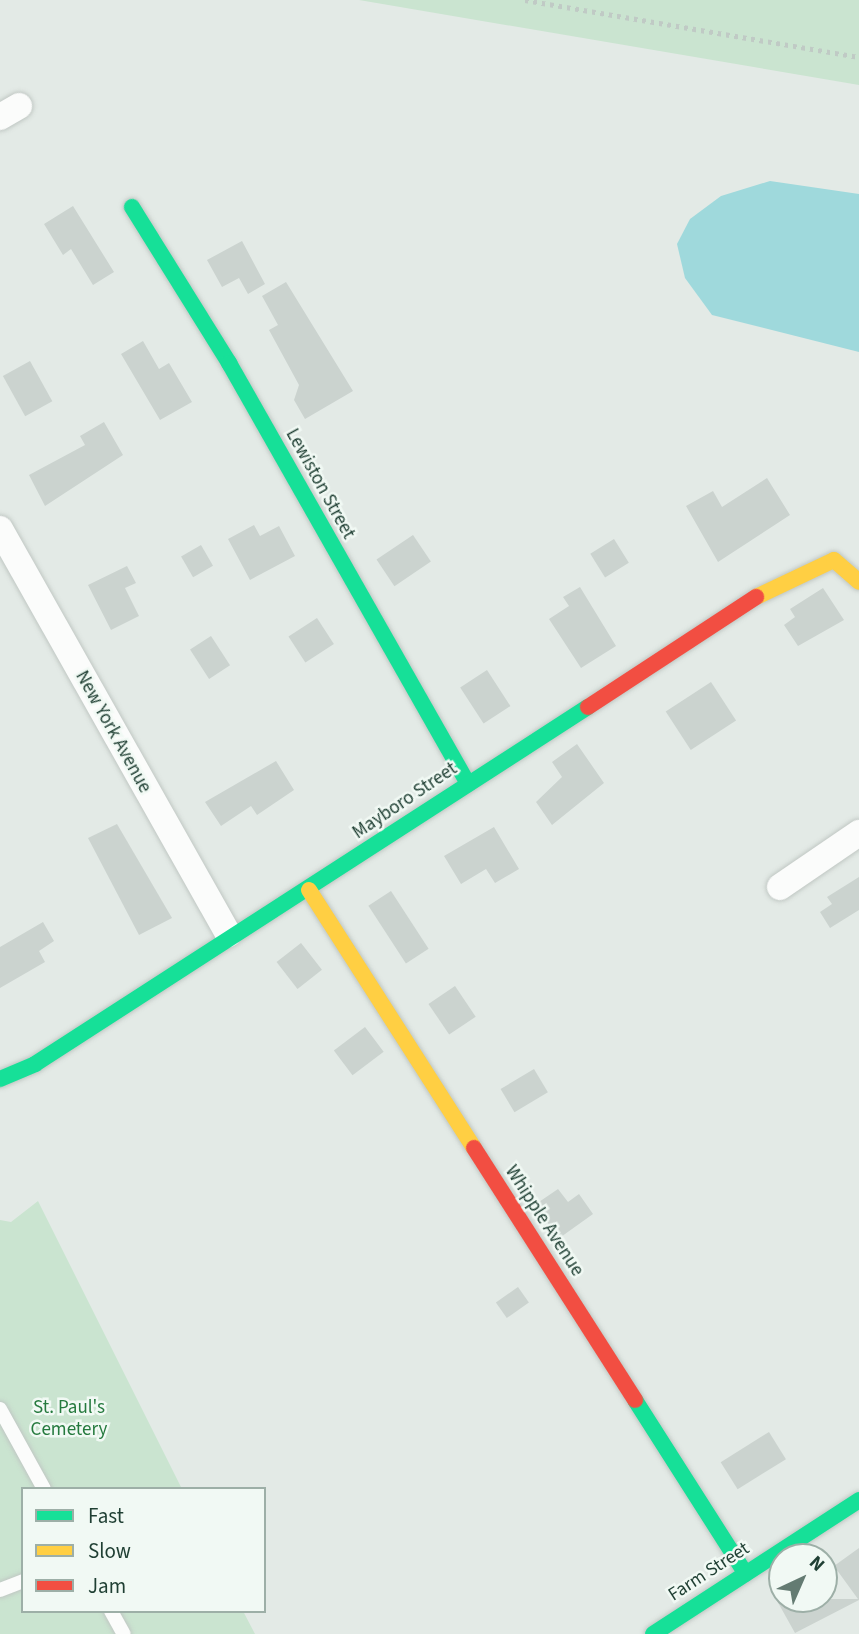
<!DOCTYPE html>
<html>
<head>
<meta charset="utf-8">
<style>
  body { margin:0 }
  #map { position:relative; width:859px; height:1634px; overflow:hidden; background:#e3eae6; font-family:"Source Sans 3",sans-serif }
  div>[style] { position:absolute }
  .green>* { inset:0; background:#cae4d0 }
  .water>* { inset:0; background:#9fd9dc }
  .building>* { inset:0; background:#cbd3cf; transform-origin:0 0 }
  .path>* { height:4.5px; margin-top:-2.25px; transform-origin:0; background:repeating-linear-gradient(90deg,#c0cac5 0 3.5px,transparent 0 8.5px) }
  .roads { filter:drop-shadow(0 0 2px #c0c7c3) drop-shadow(0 0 2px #c0c7c3) }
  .lane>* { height:14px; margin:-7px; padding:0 7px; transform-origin:7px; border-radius:7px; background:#fbfcfb }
  .street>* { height:26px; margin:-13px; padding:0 13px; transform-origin:13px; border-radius:13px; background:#fbfcfb }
  .fast>* { height:16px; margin:-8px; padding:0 8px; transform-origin:8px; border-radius:8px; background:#16e098 }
  .slow>* { height:16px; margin:-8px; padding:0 8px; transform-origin:8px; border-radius:8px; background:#ffcf43 }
  .jam>* { height:16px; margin:-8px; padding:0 8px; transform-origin:8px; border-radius:8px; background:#f24e42 }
  span { translate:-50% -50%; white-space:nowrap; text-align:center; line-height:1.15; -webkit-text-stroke:5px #f1f9f4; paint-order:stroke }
  .street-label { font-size:19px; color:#1f3f33 }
  .park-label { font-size:19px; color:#257a3e }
  .legend { position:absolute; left:21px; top:1487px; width:245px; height:126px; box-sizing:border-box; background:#f1f9f4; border:2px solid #9dafa7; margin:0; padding:9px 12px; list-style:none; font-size:21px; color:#1f3f33 }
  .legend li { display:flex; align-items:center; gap:14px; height:35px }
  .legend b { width:35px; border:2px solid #9dafa7 }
  .north { position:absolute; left:768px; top:1543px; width:70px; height:70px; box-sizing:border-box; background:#f1f9f4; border:2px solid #9dafa7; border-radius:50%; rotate:44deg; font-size:19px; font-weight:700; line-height:28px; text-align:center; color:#1f3f33 }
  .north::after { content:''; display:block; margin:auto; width:24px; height:32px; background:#647b72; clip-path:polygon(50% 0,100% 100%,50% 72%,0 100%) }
</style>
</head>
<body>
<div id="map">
  <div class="green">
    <i style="clip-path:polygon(359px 0,859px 0,859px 85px)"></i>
    <i style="clip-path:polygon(38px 1201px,182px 1489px,23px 1489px,23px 1611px,243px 1611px,255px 1634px,0 1634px,0 1220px,11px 1222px)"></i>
  </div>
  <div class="water">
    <i style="clip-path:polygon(770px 181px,859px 194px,859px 352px,712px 315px,685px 278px,677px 244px,690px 219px,721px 196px)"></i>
  </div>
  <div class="building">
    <i style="clip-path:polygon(73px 206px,114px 272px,93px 285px,71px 249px,63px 255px,44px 224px)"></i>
    <i style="clip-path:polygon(242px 241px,265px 284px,248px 294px,239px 278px,222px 287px,207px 260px)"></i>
    <i style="clip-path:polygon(286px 282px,353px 391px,305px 419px,294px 400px,299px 385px,269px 330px,278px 325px,262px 296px)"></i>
    <i style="clip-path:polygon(143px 341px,159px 369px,169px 363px,192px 402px,160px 420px,121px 354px)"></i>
    <i style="left:30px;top:361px;width:46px;height:31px;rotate:61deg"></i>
    <i style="clip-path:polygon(104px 422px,123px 455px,45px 506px,29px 475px,85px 445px,80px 436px)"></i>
    <i style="clip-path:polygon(767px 478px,790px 515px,718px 562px,686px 506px,713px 491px,722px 507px)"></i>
    <i style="clip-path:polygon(254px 525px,260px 536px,279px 526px,295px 556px,250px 580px,228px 539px)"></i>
    <i style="left:413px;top:535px;width:32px;height:44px;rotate:56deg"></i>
    <i style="left:614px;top:539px;width:28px;height:28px;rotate:58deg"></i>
    <i style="left:201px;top:545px;width:24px;height:23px;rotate:60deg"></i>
    <i style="clip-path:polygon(127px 566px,136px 583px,125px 588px,139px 616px,111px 630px,88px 585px)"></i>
    <i style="clip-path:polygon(580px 587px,616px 646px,581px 668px,549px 619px,569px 606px,563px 597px)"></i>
    <i style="clip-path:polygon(823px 588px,844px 620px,798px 646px,784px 625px,795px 617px,790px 609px)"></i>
    <i style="left:317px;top:618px;width:31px;height:34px;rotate:57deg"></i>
    <i style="left:211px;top:636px;width:35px;height:25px;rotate:57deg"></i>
    <i style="left:487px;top:670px;width:43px;height:32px;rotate:57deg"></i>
    <i style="left:711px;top:682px;width:46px;height:54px;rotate:57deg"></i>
    <i style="clip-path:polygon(577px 744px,604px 783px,552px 825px,536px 802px,562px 777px,552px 762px)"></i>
    <i style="clip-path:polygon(276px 761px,294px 790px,257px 815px,251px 806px,221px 826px,205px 802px)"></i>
    <i style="clip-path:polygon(117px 824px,172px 918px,139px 935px,88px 838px)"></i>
    <i style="clip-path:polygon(494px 827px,519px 869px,495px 883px,486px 869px,461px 884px,444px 856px)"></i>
    <i style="clip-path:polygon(859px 877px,859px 910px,830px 928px,820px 912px,832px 904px,827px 897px)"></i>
    <i style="left:391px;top:891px;width:69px;height:27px;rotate:57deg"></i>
    <i style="clip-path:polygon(43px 922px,54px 941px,39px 951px,45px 962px,0 988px,0 947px)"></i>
    <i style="left:301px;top:943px;width:34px;height:31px;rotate:52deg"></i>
    <i style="left:455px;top:986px;width:37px;height:32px;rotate:56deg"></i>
    <i style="left:365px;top:1027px;width:31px;height:39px;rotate:53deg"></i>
    <i style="left:534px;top:1069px;width:27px;height:39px;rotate:59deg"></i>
    <i style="clip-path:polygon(558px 1189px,568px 1202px,579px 1194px,593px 1214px,558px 1239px,536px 1204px)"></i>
    <i style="left:518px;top:1287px;width:19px;height:27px;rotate:55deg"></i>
    <i style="left:769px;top:1432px;width:32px;height:57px;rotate:58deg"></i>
    <i style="clip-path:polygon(859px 1548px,859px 1600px,795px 1633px,776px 1599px,858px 1599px,834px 1566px)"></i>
  </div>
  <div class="path">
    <i style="left:525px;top:0;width:339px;rotate:9.7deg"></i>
  </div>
  <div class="roads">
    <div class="lane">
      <i style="left:0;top:1409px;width:91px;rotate:61.2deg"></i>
      <i style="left:0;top:1590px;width:25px;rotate:-21deg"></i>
      <i style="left:111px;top:1611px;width:26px;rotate:61deg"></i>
    </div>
    <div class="street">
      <i style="left:0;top:117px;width:22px;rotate:-30deg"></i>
      <i style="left:0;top:529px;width:465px;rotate:60.6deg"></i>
      <i style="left:780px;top:887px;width:96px;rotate:-34.4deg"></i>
    </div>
    <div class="fast">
      <i style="left:132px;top:207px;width:184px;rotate:58.1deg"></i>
      <i style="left:229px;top:363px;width:484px;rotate:60.4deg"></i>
      <i style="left:0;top:1079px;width:38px;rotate:-23deg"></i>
      <i style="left:35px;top:1064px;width:658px;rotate:-32.85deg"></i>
      <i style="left:635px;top:1400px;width:206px;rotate:57.5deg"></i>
      <i style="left:653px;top:1634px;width:246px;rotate:-33deg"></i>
    </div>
    <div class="slow">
      <i style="left:756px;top:597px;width:86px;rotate:-25.4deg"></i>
      <i style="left:834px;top:560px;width:33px;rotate:41deg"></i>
      <i style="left:309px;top:890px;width:306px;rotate:57.4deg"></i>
    </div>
    <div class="jam">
      <i style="left:588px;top:707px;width:201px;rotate:-33.2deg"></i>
      <i style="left:474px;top:1148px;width:299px;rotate:57.4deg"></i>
    </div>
  </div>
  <div class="street-label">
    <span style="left:320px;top:484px;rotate:61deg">Lewiston Street</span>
    <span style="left:113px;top:732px;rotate:61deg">New York Avenue</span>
    <span style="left:405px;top:801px;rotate:-34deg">Mayboro Street</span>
    <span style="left:544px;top:1221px;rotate:57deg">Whipple Avenue</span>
    <span style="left:709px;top:1572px;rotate:-33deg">Farm Street</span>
  </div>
  <div class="park-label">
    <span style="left:69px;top:1419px">St. Paul's<br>Cemetery</span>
  </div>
  <ul class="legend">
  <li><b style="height:9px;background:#16e098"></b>Fast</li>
  <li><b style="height:9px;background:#ffcf43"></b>Slow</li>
  <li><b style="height:9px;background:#f24e42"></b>Jam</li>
  </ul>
  <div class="north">N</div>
</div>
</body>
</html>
